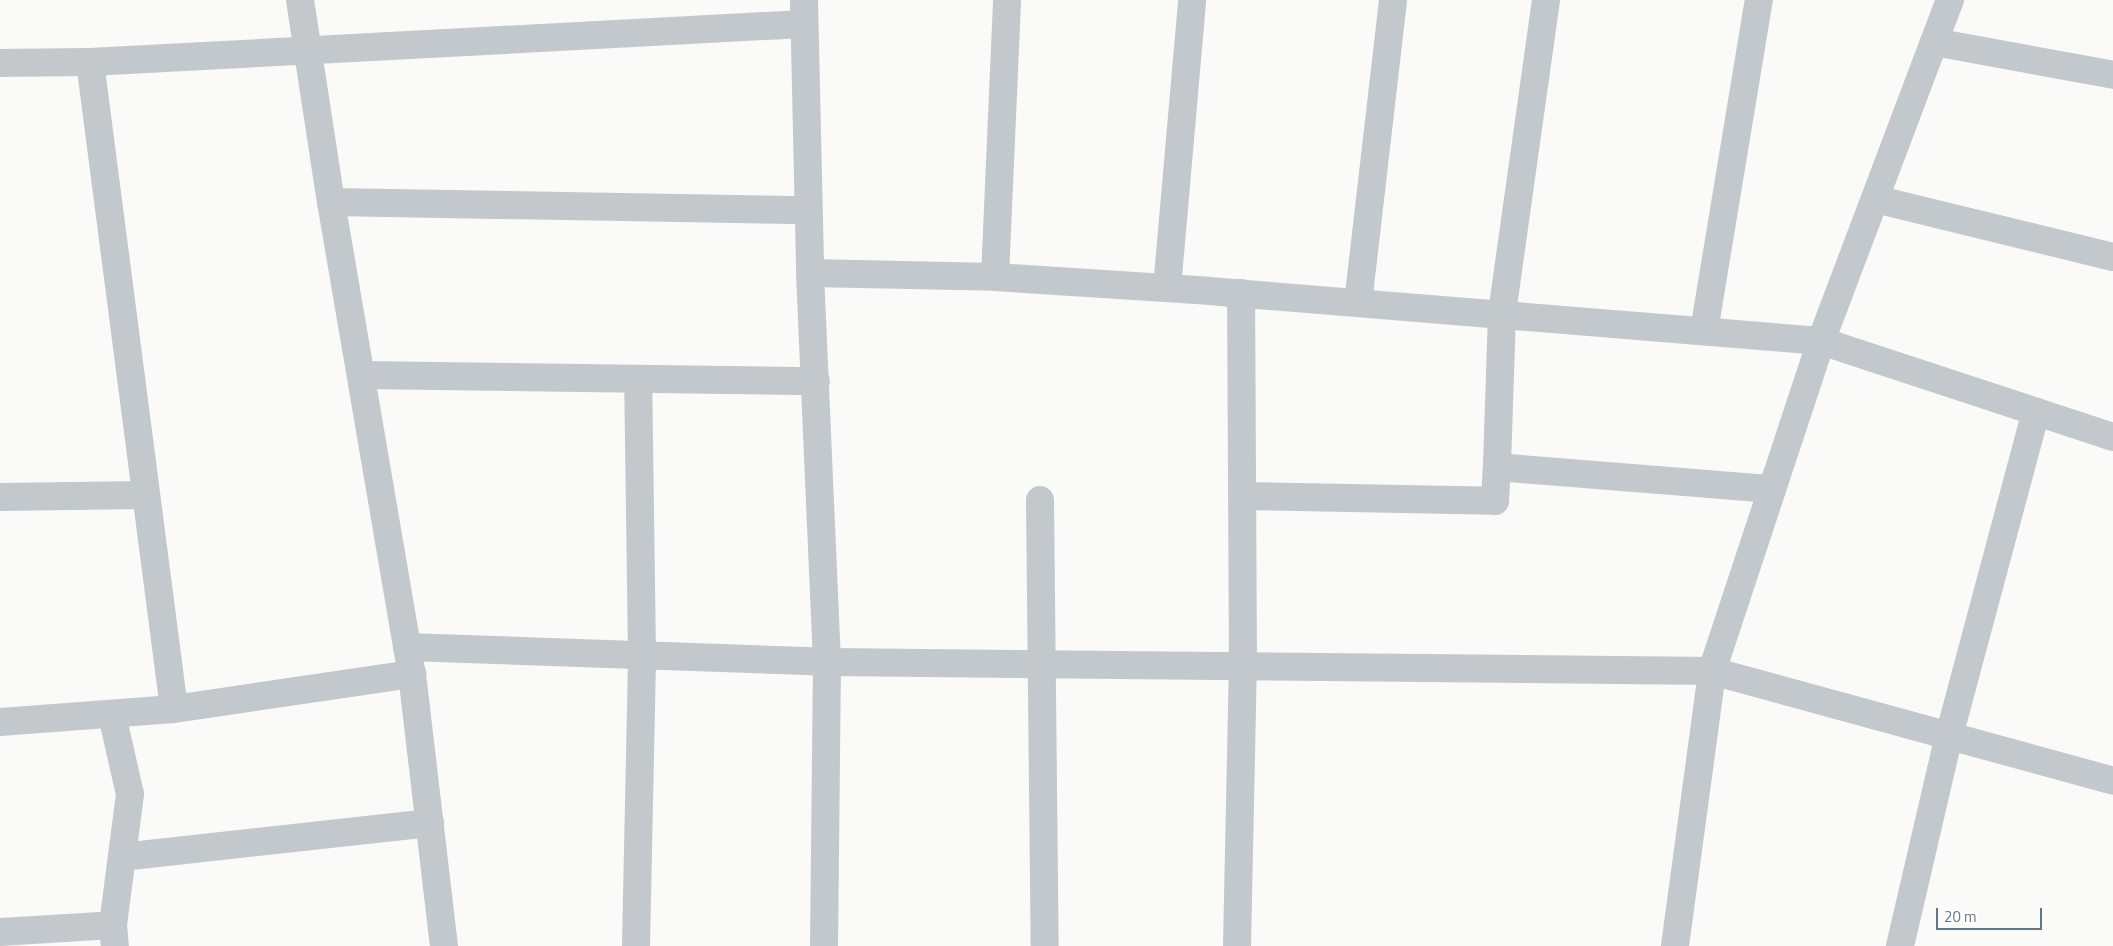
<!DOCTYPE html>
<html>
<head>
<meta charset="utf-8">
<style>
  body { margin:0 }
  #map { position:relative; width:2113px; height:946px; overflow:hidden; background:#fafaf8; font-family:"Titillium Web",sans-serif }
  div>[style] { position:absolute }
  .minor>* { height:28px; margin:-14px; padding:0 14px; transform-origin:14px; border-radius:14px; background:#c3c8cc }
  span { translate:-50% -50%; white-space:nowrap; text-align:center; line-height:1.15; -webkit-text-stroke:5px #fff; paint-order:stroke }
  .scale { position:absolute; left:1936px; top:908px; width:106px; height:22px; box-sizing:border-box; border:2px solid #657683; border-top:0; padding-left:6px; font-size:15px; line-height:18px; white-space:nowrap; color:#657683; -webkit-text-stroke:4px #fff; paint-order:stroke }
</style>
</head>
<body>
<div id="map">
  <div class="minor">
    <i style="left:300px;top:0;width:204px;rotate:81.3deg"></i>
    <i style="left:331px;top:202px;width:479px;rotate:80.3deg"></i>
    <i style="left:412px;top:674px;width:274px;rotate:83.3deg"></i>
    <i style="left:804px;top:0;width:273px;rotate:88.7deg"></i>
    <i style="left:810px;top:273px;width:185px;rotate:1.2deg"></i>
    <i style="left:995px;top:277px;width:202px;rotate:3.7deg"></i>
    <i style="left:1197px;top:290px;width:626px;rotate:4.67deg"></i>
    <i style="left:1821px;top:341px;width:307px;rotate:18.2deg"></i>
    <i style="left:1546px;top:0;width:317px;rotate:98deg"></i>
    <i style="left:1502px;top:314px;width:153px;rotate:91.9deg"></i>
    <i style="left:1497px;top:467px;width:276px;rotate:4.6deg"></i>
    <i style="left:1934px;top:42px;width:182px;rotate:10.4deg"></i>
    <i style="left:90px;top:62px;width:652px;rotate:82.6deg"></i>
    <i style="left:0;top:63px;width:90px;rotate:-0.6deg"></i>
    <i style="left:90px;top:62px;width:715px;rotate:-3.05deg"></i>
    <i style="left:1875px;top:199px;width:245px;rotate:13.7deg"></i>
    <i style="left:331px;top:202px;width:477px;rotate:1deg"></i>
    <i style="left:810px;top:273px;width:389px;rotate:87.5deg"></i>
    <i style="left:827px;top:662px;width:284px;rotate:90.6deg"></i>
    <i style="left:995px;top:277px;width:277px;rotate:-87.5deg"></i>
    <i style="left:1167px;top:288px;width:289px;rotate:-85deg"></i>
    <i style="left:1358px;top:303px;width:305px;rotate:-83.4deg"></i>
    <i style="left:1704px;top:331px;width:336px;rotate:-80.6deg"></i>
    <i style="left:362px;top:375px;width:454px;rotate:0.8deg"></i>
    <i style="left:1242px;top:496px;width:253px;rotate:1.1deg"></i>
    <i style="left:1495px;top:501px;width:34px;rotate:-87deg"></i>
    <i style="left:0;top:497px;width:144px;rotate:-0.8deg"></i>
    <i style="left:1040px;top:500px;width:446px;rotate:89.4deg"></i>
    <i style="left:407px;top:647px;width:420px;rotate:2deg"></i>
    <i style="left:827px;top:662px;width:885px;rotate:0.58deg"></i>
    <i style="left:1712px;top:671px;width:416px;rotate:15.3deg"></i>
    <i style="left:112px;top:715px;width:81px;rotate:77.2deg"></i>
    <i style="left:130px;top:794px;width:132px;rotate:97.4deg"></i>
    <i style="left:113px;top:925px;width:21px;rotate:85deg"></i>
    <i style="left:0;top:722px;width:174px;rotate:-4.3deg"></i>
    <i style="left:174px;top:709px;width:241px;rotate:-8.4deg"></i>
    <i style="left:122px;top:857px;width:310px;rotate:-6.3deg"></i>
    <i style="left:0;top:932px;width:113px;rotate:-3.5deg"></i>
    <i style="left:636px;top:946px;width:291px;rotate:-88.8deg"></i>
    <i style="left:642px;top:655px;width:276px;rotate:-90.8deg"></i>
    <i style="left:1237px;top:946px;width:281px;rotate:-88.8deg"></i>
    <i style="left:1243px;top:665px;width:372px;rotate:-90.3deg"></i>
    <i style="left:1675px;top:946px;width:277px;rotate:-82.3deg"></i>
    <i style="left:1712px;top:671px;width:348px;rotate:-71.7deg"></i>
    <i style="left:1821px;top:341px;width:365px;rotate:-69.3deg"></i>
    <i style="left:1900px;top:946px;width:216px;rotate:-76.9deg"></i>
    <i style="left:1949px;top:736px;width:336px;rotate:-75deg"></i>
  </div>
  <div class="scale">20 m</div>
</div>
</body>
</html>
